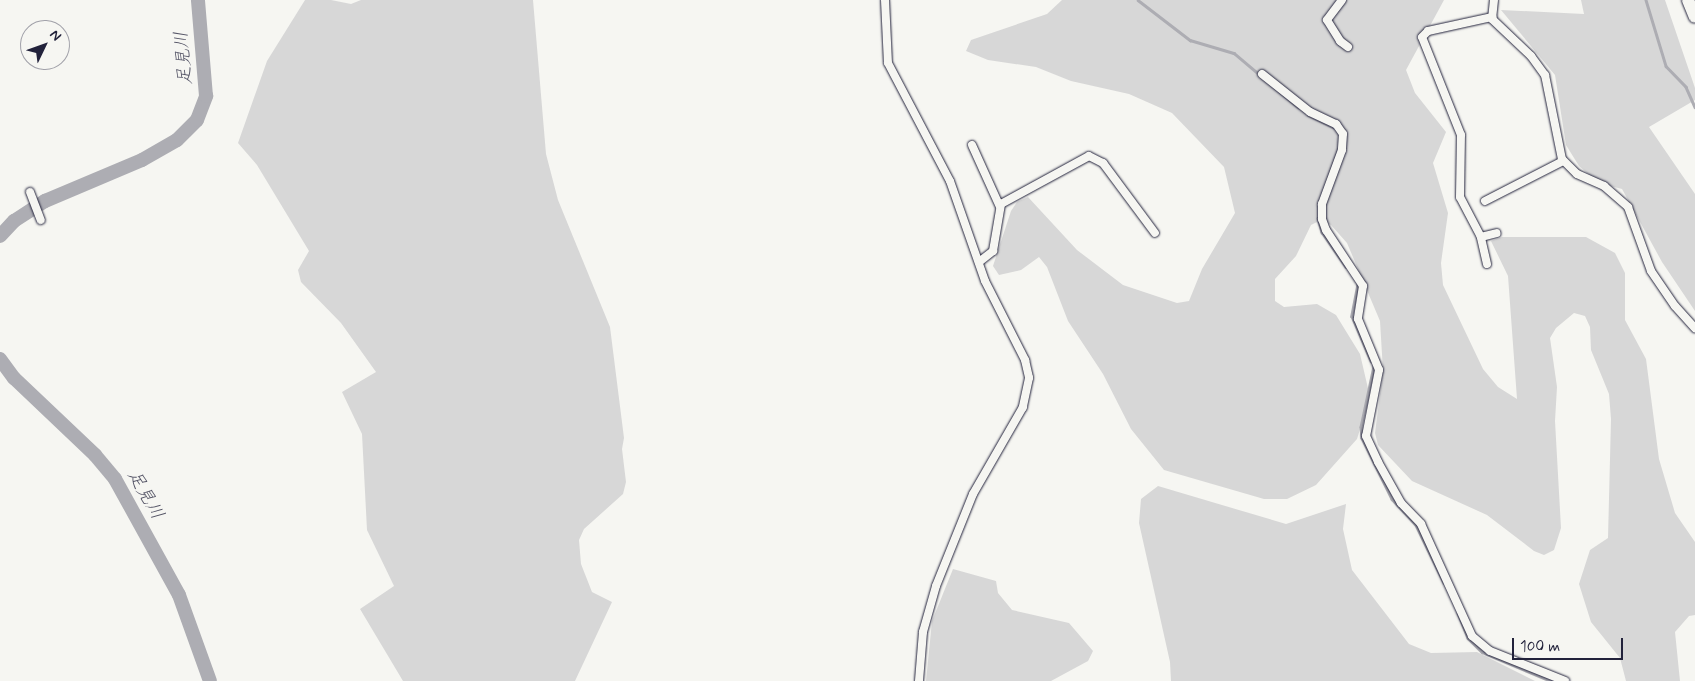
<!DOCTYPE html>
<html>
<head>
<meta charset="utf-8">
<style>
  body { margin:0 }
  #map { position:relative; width:1695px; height:681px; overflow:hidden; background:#f6f6f2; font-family:Mynerve,"Klee One",sans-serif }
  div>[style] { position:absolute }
  .green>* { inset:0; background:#d7d7d7 }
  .stream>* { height:2.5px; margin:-1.25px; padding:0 1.25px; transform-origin:1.25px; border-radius:1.25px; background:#adadb3 }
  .river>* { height:14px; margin:-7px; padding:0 7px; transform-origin:7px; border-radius:7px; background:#adadb3 }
  .roads { filter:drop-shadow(0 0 1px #22223b) drop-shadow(0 0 1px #22223b) }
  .street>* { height:8px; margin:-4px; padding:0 4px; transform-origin:4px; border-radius:4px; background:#f6f6f2 }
  .primary>* { height:12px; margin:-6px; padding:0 6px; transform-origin:6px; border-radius:6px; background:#f6f6f2 }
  span { translate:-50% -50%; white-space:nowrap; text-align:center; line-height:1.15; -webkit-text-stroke:4px #f6f6f2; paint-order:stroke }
  .water-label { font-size:18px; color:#535365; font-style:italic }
  .north { position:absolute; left:20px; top:20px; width:50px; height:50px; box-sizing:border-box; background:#f6f6f2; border:1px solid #a1a1a9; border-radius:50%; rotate:48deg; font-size:14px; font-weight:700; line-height:20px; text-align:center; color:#22223b }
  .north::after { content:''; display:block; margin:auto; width:18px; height:22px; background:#22223b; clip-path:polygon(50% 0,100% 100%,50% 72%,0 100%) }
  .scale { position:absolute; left:1512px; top:638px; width:111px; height:22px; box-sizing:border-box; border:2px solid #22223b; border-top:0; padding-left:6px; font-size:15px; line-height:18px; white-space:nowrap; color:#22223b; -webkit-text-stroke:4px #f6f6f2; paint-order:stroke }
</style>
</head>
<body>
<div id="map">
  <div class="green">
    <i style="clip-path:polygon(305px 0,331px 0,351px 4px,361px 0,533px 0,546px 154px,558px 200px,610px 327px,624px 438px,622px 449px,626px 482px,623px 494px,584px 529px,579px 540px,581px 564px,592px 592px,612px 602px,575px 681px,403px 681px,360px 609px,394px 586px,367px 530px,362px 434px,342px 392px,376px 372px,341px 323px,301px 282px,298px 270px,309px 251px,257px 165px,238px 143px,267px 61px)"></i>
    <i style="clip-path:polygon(1062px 0,1444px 0,1406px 70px,1415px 93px,1446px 132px,1433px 163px,1448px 213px,1441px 263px,1443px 285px,1483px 369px,1498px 387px,1517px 399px,1508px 276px,1491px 241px,1502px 237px,1586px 237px,1615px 253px,1625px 273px,1625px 320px,1646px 359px,1659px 459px,1675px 513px,1695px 542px,1695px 615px,1689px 616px,1675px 632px,1680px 681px,1626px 681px,1620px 658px,1591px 622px,1579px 584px,1590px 550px,1608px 538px,1611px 419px,1609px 394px,1591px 350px,1590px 327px,1585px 316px,1574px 313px,1556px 328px,1550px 338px,1557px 387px,1555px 421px,1561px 528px,1554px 550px,1544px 555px,1534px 551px,1487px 515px,1412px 481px,1378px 445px,1375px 433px,1383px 371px,1380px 321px,1347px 243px,1331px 225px,1321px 220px,1311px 225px,1296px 256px,1275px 279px,1275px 301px,1284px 307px,1317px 304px,1336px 315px,1360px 354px,1370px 397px,1357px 439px,1316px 485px,1287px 499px,1264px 499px,1164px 470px,1131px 429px,1103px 374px,1068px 321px,1047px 267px,1039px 257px,1021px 270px,999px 275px,993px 266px,1011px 211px,1017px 202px,1028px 197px,1077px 250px,1123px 285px,1177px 303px,1189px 301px,1202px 269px,1235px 213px,1224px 167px,1172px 113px,1129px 94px,1071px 81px,1036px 67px,988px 60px,966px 51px,971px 40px,1047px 14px)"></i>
    <i style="clip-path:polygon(1581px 0,1665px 0,1695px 88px,1695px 100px,1649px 127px,1695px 194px,1695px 311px,1662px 262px,1622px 189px,1599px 183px,1579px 166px,1566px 145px,1555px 75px,1501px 10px,1584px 14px)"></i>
    <i style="clip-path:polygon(1158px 486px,1286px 524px,1346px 504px,1343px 529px,1352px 570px,1409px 644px,1431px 653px,1477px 652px,1535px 681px,1171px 681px,1170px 662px,1139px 523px,1141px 499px)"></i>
    <i style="clip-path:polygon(953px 569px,996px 581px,998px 593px,1012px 610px,1069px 623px,1093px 651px,1088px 661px,1051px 681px,926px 681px,932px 621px)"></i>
  </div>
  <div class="stream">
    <i style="left:1138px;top:0;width:66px;rotate:37.6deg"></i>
    <i style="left:1190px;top:40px;width:46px;rotate:16.5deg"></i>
    <i style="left:1234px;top:53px;width:84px;rotate:40.2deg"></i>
    <i style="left:1646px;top:0;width:69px;rotate:73.1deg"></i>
    <i style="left:1666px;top:66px;width:29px;rotate:46deg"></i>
    <i style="left:1686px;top:87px;width:22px;rotate:66deg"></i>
    <i style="left:1308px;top:115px;width:28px;rotate:26deg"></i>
    <i style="left:1320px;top:201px;width:57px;rotate:-70.6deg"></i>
    <i style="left:1318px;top:218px;width:15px;rotate:74deg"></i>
    <i style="left:1322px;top:232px;width:42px;rotate:55.6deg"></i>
    <i style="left:1358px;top:284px;width:33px;rotate:101deg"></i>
    <i style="left:1352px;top:316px;width:49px;rotate:67.1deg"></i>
    <i style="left:1374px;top:366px;width:62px;rotate:102deg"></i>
    <i style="left:1361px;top:427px;width:11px;rotate:85deg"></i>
    <i style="left:1362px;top:438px;width:68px;rotate:63.8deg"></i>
    <i style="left:1392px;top:499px;width:35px;rotate:47deg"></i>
    <i style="left:1416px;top:525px;width:64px;rotate:64.2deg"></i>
    <i style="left:1458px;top:613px;width:27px;rotate:68deg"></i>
    <i style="left:1468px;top:638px;width:20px;rotate:45deg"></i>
    <i style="left:1482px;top:652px;width:75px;rotate:22.8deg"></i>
  </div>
  <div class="river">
    <i style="left:0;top:236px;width:21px;rotate:-47deg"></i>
    <i style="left:14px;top:221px;width:37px;rotate:-33deg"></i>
    <i style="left:45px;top:201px;width:105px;rotate:-22.9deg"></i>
    <i style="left:142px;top:160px;width:40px;rotate:-29.7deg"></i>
    <i style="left:177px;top:140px;width:28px;rotate:-45deg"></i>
    <i style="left:197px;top:120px;width:26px;rotate:-69deg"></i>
    <i style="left:206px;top:96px;width:96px;rotate:-94.8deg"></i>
    <i style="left:0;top:359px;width:24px;rotate:54deg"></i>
    <i style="left:14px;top:378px;width:112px;rotate:43.5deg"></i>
    <i style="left:95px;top:455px;width:31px;rotate:50deg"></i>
    <i style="left:115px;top:479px;width:132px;rotate:61.1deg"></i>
    <i style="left:179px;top:595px;width:91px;rotate:70.2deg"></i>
  </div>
  <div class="roads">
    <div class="street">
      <i style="left:885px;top:0;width:63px;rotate:87.3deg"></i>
      <i style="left:888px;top:63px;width:133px;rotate:62.3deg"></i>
      <i style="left:950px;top:181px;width:106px;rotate:70.7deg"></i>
      <i style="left:985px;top:281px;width:89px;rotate:63.1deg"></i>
      <i style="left:1025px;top:360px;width:18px;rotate:77deg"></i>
      <i style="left:1029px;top:378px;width:30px;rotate:102deg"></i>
      <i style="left:1023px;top:407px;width:100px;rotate:119.9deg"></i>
      <i style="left:973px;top:494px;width:99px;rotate:111.9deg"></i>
      <i style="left:936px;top:586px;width:48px;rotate:105.8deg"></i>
      <i style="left:923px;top:632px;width:49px;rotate:94.7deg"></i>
      <i style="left:1342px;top:0;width:25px;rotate:127deg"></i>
      <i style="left:1327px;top:20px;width:25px;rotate:58deg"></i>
      <i style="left:1340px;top:41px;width:10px;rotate:37deg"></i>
      <i style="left:1494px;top:0;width:19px;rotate:96deg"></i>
      <i style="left:1492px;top:19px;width:54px;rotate:43.5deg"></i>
      <i style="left:1531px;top:56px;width:24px;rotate:54deg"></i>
      <i style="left:1545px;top:75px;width:86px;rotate:78.6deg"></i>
      <i style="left:1562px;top:159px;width:21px;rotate:45deg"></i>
      <i style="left:1577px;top:174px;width:30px;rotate:24deg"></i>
      <i style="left:1604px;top:186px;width:32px;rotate:41deg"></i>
      <i style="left:1628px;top:207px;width:68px;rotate:70.2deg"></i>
      <i style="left:1651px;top:271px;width:42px;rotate:55.6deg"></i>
      <i style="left:1675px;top:306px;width:30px;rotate:48deg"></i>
      <i style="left:1262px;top:74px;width:61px;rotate:38.4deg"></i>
      <i style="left:1310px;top:112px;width:29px;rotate:25deg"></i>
      <i style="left:1336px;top:124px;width:12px;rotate:55deg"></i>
      <i style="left:1343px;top:134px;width:16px;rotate:94deg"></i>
      <i style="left:1342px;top:150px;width:58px;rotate:110.3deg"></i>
      <i style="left:1322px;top:204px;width:15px;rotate:90deg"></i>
      <i style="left:1322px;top:219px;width:12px;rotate:70deg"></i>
      <i style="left:1326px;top:230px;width:67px;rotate:56.5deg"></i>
      <i style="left:1363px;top:286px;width:33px;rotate:99deg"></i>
      <i style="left:1358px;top:319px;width:55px;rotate:67.6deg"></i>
      <i style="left:1379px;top:370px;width:67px;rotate:101.1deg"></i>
      <i style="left:1366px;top:436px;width:29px;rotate:65deg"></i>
      <i style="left:1378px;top:462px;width:47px;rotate:60.7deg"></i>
      <i style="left:1401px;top:503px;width:29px;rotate:46deg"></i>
      <i style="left:1421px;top:524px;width:123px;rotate:65.5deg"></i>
      <i style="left:1472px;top:636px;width:23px;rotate:40deg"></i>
      <i style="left:1490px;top:651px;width:81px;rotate:21.8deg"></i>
      <i style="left:972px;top:145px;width:68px;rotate:65.7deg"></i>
      <i style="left:30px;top:192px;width:30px;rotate:69deg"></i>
      <i style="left:1485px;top:201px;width:88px;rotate:-27.1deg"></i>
      <i style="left:1481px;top:237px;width:16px;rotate:-14deg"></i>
      <i style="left:979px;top:262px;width:18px;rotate:-38deg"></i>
      <i style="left:993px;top:251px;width:48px;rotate:-80.3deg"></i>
      <i style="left:1001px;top:204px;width:100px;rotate:-28.6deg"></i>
      <i style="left:1089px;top:156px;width:16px;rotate:27deg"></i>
      <i style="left:1103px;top:163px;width:87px;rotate:53.4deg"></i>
      <i style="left:1487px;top:264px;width:28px;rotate:-103deg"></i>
      <i style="left:1481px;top:237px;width:45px;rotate:-117.7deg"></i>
      <i style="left:1460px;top:197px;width:62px;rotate:-89.1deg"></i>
      <i style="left:1461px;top:135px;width:105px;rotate:-111.7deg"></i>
      <i style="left:1422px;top:37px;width:8px;rotate:-45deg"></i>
      <i style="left:1428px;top:31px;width:66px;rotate:-12.3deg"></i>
    </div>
    <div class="primary">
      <i style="left:1688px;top:0;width:18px;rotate:68deg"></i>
    </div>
  </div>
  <div class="water-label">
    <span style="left:184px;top:58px;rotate:-95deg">足見川</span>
    <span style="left:145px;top:495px;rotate:60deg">足見川</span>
  </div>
  <div class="north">N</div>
  <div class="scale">100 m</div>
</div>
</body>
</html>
